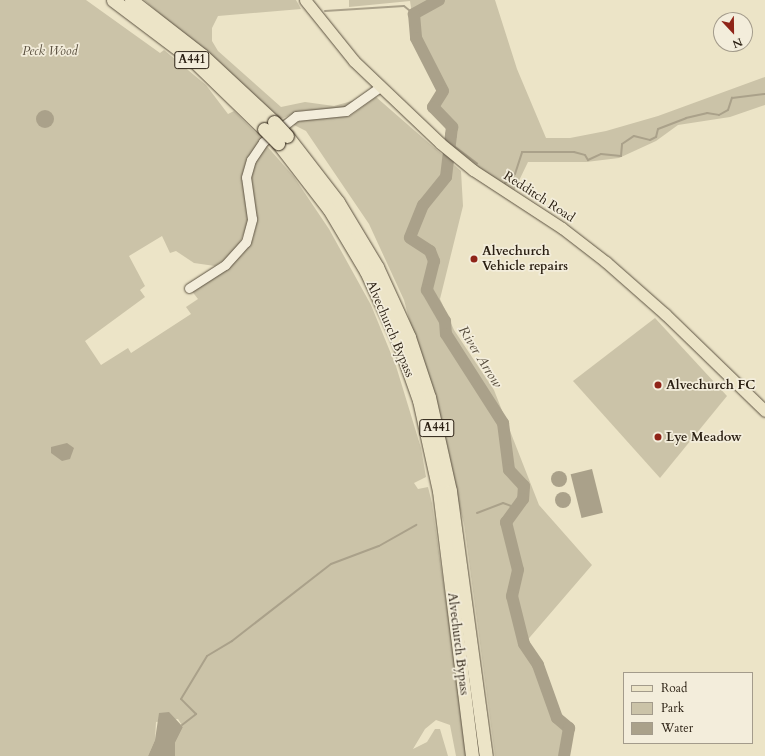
<!DOCTYPE html>
<html>
<head>
<meta charset="utf-8">
<style>
  body { margin:0 }
  #map { position:relative; width:765px; height:756px; overflow:hidden; background:#ece4c7; font-family:Cardo,serif }
  div>[style] { position:absolute }
  .green>* { inset:0; background:#cbc3a8 }
  .water>* { inset:0; background:#aaa18a; transform-origin:0 0 }
  .round { border-radius:50% }
  .stream>* { height:2px; margin:-1px; padding:0 1px; transform-origin:1px; border-radius:1px; background:#aaa18a }
  .river>* { height:12px; margin:-6px; padding:0 6px; transform-origin:6px; border-radius:6px; background:#aaa18a }
  .roads { filter:drop-shadow(0 0 1px #5b5140) drop-shadow(0 0 1px #5b5140) }
  .minor>* { height:9px; margin:-4.5px; padding:0 4.5px; transform-origin:4.5px; border-radius:4.5px; background:#f3eddb }
  .major>* { height:11px; margin:-5.5px; padding:0 5.5px; transform-origin:5.5px; border-radius:5.5px; background:#ece4c7 }
  .highway>* { height:13px; margin:-6.5px; padding:0 6.5px; transform-origin:6.5px; border-radius:6.5px; background:#ece4c7 }
  .bridges { filter:drop-shadow(0 0 1px #2b2013) drop-shadow(0 0 1px #2b2013) }
  .highway-bridge>* { height:13px; margin:-6.5px; padding:0 6.5px; transform-origin:6.5px; border-radius:6.5px; background:#ece4c7 }
  .dots>* { width:11px; height:11px; translate:-50% -50%; box-sizing:border-box; border:2px solid #f3eddb; border-radius:50% }
  span { translate:-50% -50%; white-space:nowrap; text-align:center; line-height:1.15; -webkit-text-stroke:3.5px #f3eddb; paint-order:stroke }
  .shield-label span { padding:1px 3px; background:#f3eddb; border:1px solid; border-radius:3px; -webkit-text-stroke-width:0 }
  .shield-label { font-size:12px; color:#2b2013; font-weight:700 }
  .park-label { font-size:13px; color:#5b5140; font-style:italic }
  .street-label { font-size:13px; color:#2b2013 }
  .poi-label { font-size:13px; color:#2b2013; font-weight:700 }
  .left { translate:0 -50%; text-align:left }
  .water-label { font-size:14px; color:#574d3d; font-style:italic }
  .legend { position:absolute; left:623px; top:672px; width:130px; height:72px; box-sizing:border-box; background:#f3eddb; border:1px solid #a39b8b; margin:0; padding:5px 7px; list-style:none; font-size:12px; color:#2b2013 }
  .legend li { display:flex; align-items:center; gap:8px; height:20px }
  .legend b { width:20px; border:1px solid #a39b8b }
  .north { position:absolute; left:713px; top:12px; width:40px; height:40px; box-sizing:border-box; background:#f3eddb; border:1px solid #a39b8b; border-radius:50%; rotate:158deg; font-size:11px; font-weight:700; line-height:16px; text-align:center; color:#2b2013 }
  .north::after { content:''; display:block; margin:auto; width:14px; height:18px; background:#8f2418; clip-path:polygon(50% 0,100% 100%,50% 72%,0 100%) }
</style>
</head>
<body>
<div id="map">
  <div class="green">
    <i style="clip-path:polygon(0 0,86px 0,160px 53px,164px 50px,206px 85px,228px 114px,234px 111px,262px 139px,247px 164px,248px 223px,236px 252px,215px 266px,194px 263px,176px 251px,170px 253px,162px 236px,129px 256px,145px 286px,140px 290px,145px 297px,85px 341px,101px 365px,128px 348px,131px 353px,191px 314px,186px 307px,198px 299px,191px 290px,242px 255px,253px 239px,257px 221px,251px 175px,254px 161px,266px 145px,294px 177px,329px 229px,371px 305px,396px 366px,421px 448px,426px 477px,414px 483px,418px 489px,428px 487px,432px 503px,468px 756px,456px 756px,450px 725px,436px 720px,425px 729px,413px 749px,427px 742px,435px 729px,440px 729px,448px 756px,175px 756px,175px 743px,183px 727px,178px 719px,156px 722px,155px 740px,148px 756px,0 756px)"></i>
    <i style="clip-path:polygon(144px 0,296px 0,301px 9px,218px 16px,212px 28px,212px 41px,218px 51px,281px 107px,305px 102px,334px 106px,359px 99px,344px 108px,298px 111px,281px 119px)"></i>
    <i style="clip-path:polygon(349px 0,495px 0,517px 69px,546px 138px,570px 138px,606px 131px,658px 116px,765px 77px,765px 105px,730px 117px,678px 125px,656px 141px,619px 158px,586px 162px,528px 162px,514px 191px,463px 157px,450px 143px,451px 127px,433px 107px,443px 91px,416px 38px,410px 1px,349px 7px)"></i>
    <i style="clip-path:polygon(376px 97px,461px 171px,463px 206px,440px 299px,454px 330px,494px 390px,539px 505px,592px 565px,524px 644px,538px 665px,557px 718px,569px 728px,564px 756px,495px 756px,464px 524px,404px 300px,369px 224px,306px 131px,292px 124px,305px 120px,350px 116px)"></i>
    <i style="clip-path:polygon(655px 318px,727px 396px,660px 478px,573px 381px)"></i>
  </div>
  <div class="water">
    <i class="round" style="left:36px;top:110px;width:18px;height:18px"></i>
    <i style="clip-path:polygon(67px 443px,74px 448px,70px 459px,62px 461px,51px 453px,51px 447px)"></i>
    <i style="left:592px;top:469px;width:45px;height:22px;rotate:76deg"></i>
    <i class="round" style="left:551px;top:471px;width:16px;height:16px"></i>
    <i class="round" style="left:555px;top:492px;width:16px;height:16px"></i>
    <i style="clip-path:polygon(169px 712px,183px 727px,175px 743px,175px 756px,148px 756px,155px 740px,159px 713px)"></i>
  </div>
  <div class="stream">
    <i style="left:325px;top:11px;width:79px;rotate:-3.6deg"></i>
    <i style="left:404px;top:6px;width:13px;rotate:39deg"></i>
    <i style="left:450px;top:143px;width:34px;rotate:37deg"></i>
    <i style="left:505px;top:183px;width:13px;rotate:-42deg"></i>
    <i style="left:515px;top:174px;width:23px;rotate:-72deg"></i>
    <i style="left:522px;top:152px;width:52px"></i>
    <i style="left:574px;top:152px;width:11px;rotate:15deg"></i>
    <i style="left:585px;top:155px;width:6px;rotate:59deg"></i>
    <i style="left:588px;top:160px;width:14px;rotate:-25deg"></i>
    <i style="left:601px;top:154px;width:20px;rotate:6deg"></i>
    <i style="left:621px;top:156px;width:12px;rotate:-85deg"></i>
    <i style="left:622px;top:144px;width:14px;rotate:-34deg"></i>
    <i style="left:634px;top:136px;width:16px;rotate:14deg"></i>
    <i style="left:650px;top:140px;width:7px;rotate:-27deg"></i>
    <i style="left:656px;top:137px;width:8px;rotate:-76deg"></i>
    <i style="left:658px;top:129px;width:30px;rotate:-21deg"></i>
    <i style="left:686px;top:118px;width:22px;rotate:-13deg"></i>
    <i style="left:707px;top:113px;width:12px;rotate:9deg"></i>
    <i style="left:719px;top:115px;width:10px;rotate:-29deg"></i>
    <i style="left:728px;top:110px;width:13px;rotate:-72deg"></i>
    <i style="left:732px;top:98px;width:33px;rotate:-7deg"></i>
    <i style="left:477px;top:513px;width:28px;rotate:-21deg"></i>
    <i style="left:503px;top:503px;width:12px;rotate:20deg"></i>
    <i style="left:182px;top:725px;width:18px;rotate:-38deg"></i>
    <i style="left:196px;top:714px;width:21px;rotate:-135deg"></i>
    <i style="left:181px;top:699px;width:50px;rotate:-58.8deg"></i>
    <i style="left:207px;top:656px;width:29px;rotate:-31deg"></i>
    <i style="left:232px;top:641px;width:125px;rotate:-37.9deg"></i>
    <i style="left:331px;top:564px;width:51px;rotate:-20.6deg"></i>
    <i style="left:379px;top:546px;width:43px;rotate:-29.6deg"></i>
  </div>
  <div class="river">
    <i style="left:439px;top:0;width:29px;rotate:151deg"></i>
    <i style="left:414px;top:14px;width:24px;rotate:85deg"></i>
    <i style="left:416px;top:38px;width:59px;rotate:63deg"></i>
    <i style="left:443px;top:91px;width:19px;rotate:122deg"></i>
    <i style="left:433px;top:107px;width:28px;rotate:46deg"></i>
    <i style="left:452px;top:127px;width:8px;rotate:97deg"></i>
    <i style="left:451px;top:135px;width:42px;rotate:96.8deg"></i>
    <i style="left:446px;top:177px;width:36px;rotate:129deg"></i>
    <i style="left:423px;top:205px;width:35px;rotate:112deg"></i>
    <i style="left:410px;top:238px;width:24px;rotate:33deg"></i>
    <i style="left:430px;top:251px;width:11px;rotate:68deg"></i>
    <i style="left:434px;top:261px;width:30px;rotate:104deg"></i>
    <i style="left:427px;top:290px;width:36px;rotate:60deg"></i>
    <i style="left:445px;top:321px;width:13px;rotate:86deg"></i>
    <i style="left:446px;top:334px;width:106px;rotate:57.4deg"></i>
    <i style="left:503px;top:423px;width:47px;rotate:82.7deg"></i>
    <i style="left:509px;top:470px;width:22px;rotate:47deg"></i>
    <i style="left:524px;top:486px;width:13px;rotate:94deg"></i>
    <i style="left:523px;top:499px;width:29px;rotate:126deg"></i>
    <i style="left:506px;top:522px;width:49px;rotate:76deg"></i>
    <i style="left:518px;top:570px;width:27px;rotate:103deg"></i>
    <i style="left:512px;top:596px;width:49px;rotate:76deg"></i>
    <i style="left:524px;top:644px;width:25px;rotate:56deg"></i>
    <i style="left:538px;top:665px;width:56px;rotate:70.3deg"></i>
    <i style="left:557px;top:718px;width:16px;rotate:40deg"></i>
    <i style="left:569px;top:728px;width:28px;rotate:100deg"></i>
  </div>
  <div class="roads">
    <div class="minor">
      <i style="left:189px;top:288px;width:43px;rotate:-32.6deg"></i>
      <i style="left:225px;top:265px;width:31px;rotate:-48deg"></i>
      <i style="left:246px;top:242px;width:24px;rotate:-75deg"></i>
      <i style="left:252px;top:219px;width:42px;rotate:-98.1deg"></i>
      <i style="left:246px;top:177px;width:18px;rotate:-74deg"></i>
      <i style="left:251px;top:160px;width:22px;rotate:-56deg"></i>
      <i style="left:263px;top:142px;width:42px;rotate:-38.2deg"></i>
      <i style="left:296px;top:116px;width:50px;rotate:-5.7deg"></i>
      <i style="left:346px;top:111px;width:42px;rotate:-35.2deg"></i>
    </div>
    <div class="major">
      <i style="left:305px;top:0;width:78px;rotate:51.2deg"></i>
      <i style="left:354px;top:61px;width:119px;rotate:43.6deg"></i>
      <i style="left:440px;top:143px;width:43px;rotate:39.3deg"></i>
      <i style="left:473px;top:170px;width:106px;rotate:33.1deg"></i>
      <i style="left:562px;top:228px;width:56px;rotate:37.7deg"></i>
      <i style="left:606px;top:262px;width:79px;rotate:41.4deg"></i>
      <i style="left:665px;top:314px;width:139px;rotate:44.1deg"></i>
    </div>
    <div class="highway">
      <i style="left:113px;top:0;width:103px;rotate:37.1deg"></i>
      <i style="left:195px;top:62px;width:96px;rotate:44.2deg"></i>
      <i style="left:131px;top:0;width:90px;rotate:37.8deg"></i>
      <i style="left:202px;top:55px;width:98px;rotate:42.9deg"></i>
      <i style="left:287px;top:136px;width:83px;rotate:52.3deg"></i>
      <i style="left:338px;top:202px;width:76px;rotate:59deg"></i>
      <i style="left:377px;top:267px;width:77px;rotate:65.4deg"></i>
      <i style="left:409px;top:337px;width:63px;rotate:71.6deg"></i>
      <i style="left:429px;top:397px;width:96px;rotate:77.4deg"></i>
      <i style="left:450px;top:491px;width:267px;rotate:82.3deg"></i>
      <i style="left:278px;top:143px;width:83px;rotate:52.3deg"></i>
      <i style="left:329px;top:209px;width:72px;rotate:59.2deg"></i>
      <i style="left:366px;top:271px;width:74px;rotate:65.2deg"></i>
      <i style="left:397px;top:338px;width:66px;rotate:70.5deg"></i>
      <i style="left:419px;top:400px;width:93px;rotate:77.6deg"></i>
      <i style="left:439px;top:491px;width:267px;rotate:82.9deg"></i>
    </div>
  </div>
  <div class="bridges">
    <div class="highway-bridge">
      <i style="left:274px;top:122px;width:19px;rotate:47deg"></i>
      <i style="left:264px;top:129px;width:20px;rotate:45deg"></i>
    </div>
  </div>
  <div class="dots">
    <i style="left:474px;top:259px;background:#8f2418"></i>
    <i style="left:658px;top:385px;background:#8f2418"></i>
    <i style="left:658px;top:437px;background:#8f2418"></i>
  </div>
  <div class="shield-label">
    <span style="left:192px;top:60px">A441</span>
    <span style="left:437px;top:428px">A441</span>
  </div>
  <div class="park-label">
    <span style="left:50px;top:51px">Peck Wood</span>
  </div>
  <div class="street-label">
    <span style="left:539px;top:197px;rotate:33deg">Redditch Road</span>
    <span style="left:390px;top:329px;rotate:67deg">Alvechurch Bypass</span>
    <span style="left:458px;top:644px;rotate:83deg">Alvechurch Bypass</span>
  </div>
  <div class="poi-label">
    <span class="left" style="left:482px;top:259px">Alvechurch<br>Vehicle repairs</span>
    <span class="left" style="left:666px;top:385px">Alvechurch FC</span>
    <span class="left" style="left:666px;top:437px">Lye Meadow</span>
  </div>
  <div class="water-label">
    <span style="left:480px;top:357px;rotate:58deg">River Arrow</span>
  </div>
  <ul class="legend">
  <li><b style="height:5px;background:#ece4c7"></b>Road</li>
  <li><b style="height:11px;background:#cbc3a8"></b>Park</li>
  <li><b style="height:11px;background:#aaa18a"></b>Water</li>
  </ul>
  <div class="north">N</div>
</div>
</body>
</html>
